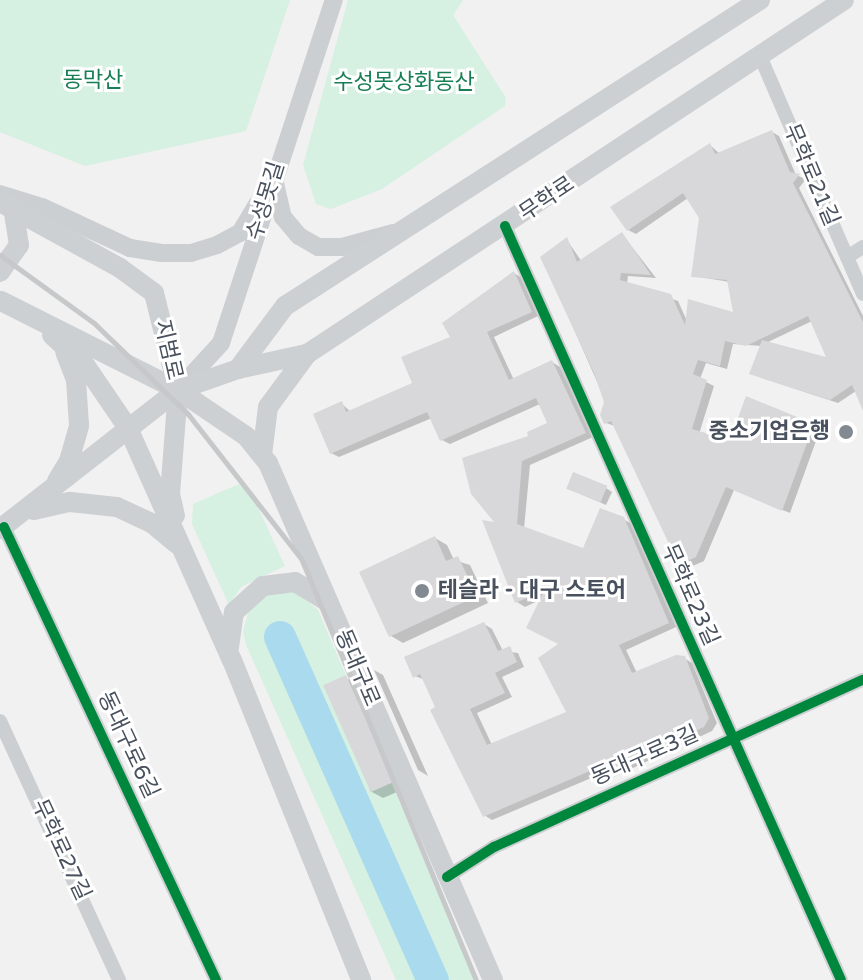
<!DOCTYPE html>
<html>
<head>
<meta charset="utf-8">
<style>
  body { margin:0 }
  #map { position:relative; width:863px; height:980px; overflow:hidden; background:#f1f1f1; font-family:"Varela Round","Noto Sans KR",sans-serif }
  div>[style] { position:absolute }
  .green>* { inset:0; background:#d6f0e2 }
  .shadow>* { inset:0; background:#0003 }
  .river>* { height:32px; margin:-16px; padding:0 16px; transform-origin:16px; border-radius:16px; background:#aadaed }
  .building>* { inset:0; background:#d8d8da; transform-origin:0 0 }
  .minor>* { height:14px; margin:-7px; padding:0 7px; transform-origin:7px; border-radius:7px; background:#cccfd1 }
  .tertiary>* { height:18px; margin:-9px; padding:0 9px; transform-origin:9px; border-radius:9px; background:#cccfd1 }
  .secondary>* { height:20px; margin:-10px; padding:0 10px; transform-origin:10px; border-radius:10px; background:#cdd0d3 }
  .rail>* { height:5px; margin:-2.5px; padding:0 2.5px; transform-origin:2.5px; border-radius:2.5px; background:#c6c8ca }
  .cycleway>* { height:10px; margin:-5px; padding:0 5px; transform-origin:5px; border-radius:5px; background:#00873e }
  .dots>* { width:22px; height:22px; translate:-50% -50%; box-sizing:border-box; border:4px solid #fff; border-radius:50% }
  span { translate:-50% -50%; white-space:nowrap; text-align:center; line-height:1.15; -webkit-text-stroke:6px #fff; paint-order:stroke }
  .park-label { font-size:22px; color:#187e53 }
  .street-label { font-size:22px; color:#48515d }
  .poi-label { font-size:22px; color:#48515d; font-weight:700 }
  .right { translate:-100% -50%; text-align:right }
  .left { translate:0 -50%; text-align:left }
</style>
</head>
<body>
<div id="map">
  <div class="green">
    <i style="clip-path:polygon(0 0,290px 0,246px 131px,85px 166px,0 132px)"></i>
    <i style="clip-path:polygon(348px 0,463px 0,453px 15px,506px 98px,505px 106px,382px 189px,331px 209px,316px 204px,303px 165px)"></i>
    <i style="clip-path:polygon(239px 484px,255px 501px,285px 566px,241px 587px,229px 605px,192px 524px,193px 504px)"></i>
    <i style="clip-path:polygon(295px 591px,318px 610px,475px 980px,396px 980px,246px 645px,243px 632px,249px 609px,268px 593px)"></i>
  </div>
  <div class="shadow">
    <i style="clip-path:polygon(evenodd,772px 132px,779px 136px,796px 175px,806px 179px,799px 188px,863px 316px,863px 396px,856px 391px,838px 403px,759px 377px,751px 373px,762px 346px,733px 344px,727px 369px,706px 363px,700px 379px,714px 386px,699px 434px,732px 443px,813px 426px,820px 430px,790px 513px,734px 490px,704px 561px,688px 568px,680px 564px,615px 426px,606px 423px,606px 402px,542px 257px,567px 240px,582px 262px,622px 234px,656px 278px,628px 276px,627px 284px,678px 301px,687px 321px,736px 315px,730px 282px,693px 276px,702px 218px,688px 198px,636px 234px,628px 230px,710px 145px,720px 154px,772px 132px,812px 321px,830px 360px,766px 343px,812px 321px)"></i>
    <i style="clip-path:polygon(514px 273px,522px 278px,538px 316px,494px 337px,514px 380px,552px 362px,560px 367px,593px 437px,530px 465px,524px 529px,584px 551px,623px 519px,632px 524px,676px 627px,626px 650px,637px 673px,684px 658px,692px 663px,717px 723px,712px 731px,605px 781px,596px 776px,492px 820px,484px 815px,425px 680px,415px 676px,484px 624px,492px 629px,503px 651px,518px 653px,524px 667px,502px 677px,512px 697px,477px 713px,492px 745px,568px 713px,562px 644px,542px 599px,525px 607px,517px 602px,499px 524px,473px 493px,550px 425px,540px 404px,450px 444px,442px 440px,432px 418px,339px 457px,331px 453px,342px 404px,351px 412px,415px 384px)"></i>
    <i style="clip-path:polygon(606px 488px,612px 492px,606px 505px,574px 491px)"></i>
    <i style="clip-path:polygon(435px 538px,447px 545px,454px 560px,470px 565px,488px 603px,403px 643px,391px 636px)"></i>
    <i style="clip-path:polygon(374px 670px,383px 675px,428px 776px,418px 770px)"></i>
    <i style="clip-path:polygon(346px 678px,359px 685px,404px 789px,383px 798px,370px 791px)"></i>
  </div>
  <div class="river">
    <i style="left:280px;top:637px;width:376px;rotate:66deg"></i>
  </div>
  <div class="building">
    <i style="clip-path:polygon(772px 130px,790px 172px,800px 174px,793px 183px,863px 322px,863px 411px,852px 385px,830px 400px,749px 374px,762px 340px,826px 357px,808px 316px,746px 346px,725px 341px,720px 366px,698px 360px,693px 374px,707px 380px,692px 429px,730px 440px,746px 396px,814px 424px,782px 511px,726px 487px,696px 557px,679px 565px,611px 421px,604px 424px,600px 415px,604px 402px,594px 373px,540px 257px,567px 237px,577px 262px,622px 232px,651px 275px,621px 273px,620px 280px,671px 294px,685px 325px,688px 299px,733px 312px,727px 280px,691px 277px,699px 218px,683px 193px,627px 231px,610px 207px,710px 143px,715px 154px)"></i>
    <i style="clip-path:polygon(514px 271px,532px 312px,487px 332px,509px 380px,552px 360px,586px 433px,522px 461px,517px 524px,583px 548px,600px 508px,624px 517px,669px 623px,619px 645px,632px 673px,676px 655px,685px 656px,709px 718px,704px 727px,595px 778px,592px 770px,483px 817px,430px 710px,435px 707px,420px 674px,413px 678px,404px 657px,484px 622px,498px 651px,510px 646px,517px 662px,495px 673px,505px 693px,470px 709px,487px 745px,566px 712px,538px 658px,558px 644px,526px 628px,544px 591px,515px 603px,482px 520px,494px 522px,471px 494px,462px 458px,528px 436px,527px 432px,547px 423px,536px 398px,440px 441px,427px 412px,330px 454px,313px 414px,342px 401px,346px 412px,412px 383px,401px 357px,450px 337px,442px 323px)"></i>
    <i style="left:573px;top:472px;width:37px;height:18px;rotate:22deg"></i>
    <i style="clip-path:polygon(435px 536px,446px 561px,458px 556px,477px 596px,389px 637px,359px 572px)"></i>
    <i style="left:346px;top:675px;width:117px;height:25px;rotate:66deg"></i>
  </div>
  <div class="minor">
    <i style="left:760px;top:56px;width:259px;rotate:66.6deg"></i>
    <i style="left:505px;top:226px;width:825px;rotate:65.98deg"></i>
    <i style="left:847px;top:257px;width:19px;rotate:-32deg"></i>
    <i style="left:4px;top:527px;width:500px;rotate:64.92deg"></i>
    <i style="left:0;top:721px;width:285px;rotate:65.3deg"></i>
    <i style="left:447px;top:877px;width:56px;rotate:-32.6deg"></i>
    <i style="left:494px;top:847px;width:405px;rotate:-24.4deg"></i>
  </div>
  <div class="tertiary">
    <i style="left:274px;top:179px;width:39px;rotate:77deg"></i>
    <i style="left:283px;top:217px;width:25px;rotate:50deg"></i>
    <i style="left:299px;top:236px;width:22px;rotate:30deg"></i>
    <i style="left:318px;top:247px;width:24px"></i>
    <i style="left:342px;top:247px;width:53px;rotate:-15.4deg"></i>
    <i style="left:0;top:194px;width:44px;rotate:17.2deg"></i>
    <i style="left:42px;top:207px;width:97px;rotate:25deg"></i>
    <i style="left:130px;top:248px;width:32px;rotate:9deg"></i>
    <i style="left:162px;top:253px;width:29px"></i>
    <i style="left:191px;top:253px;width:27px;rotate:-17deg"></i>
    <i style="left:217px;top:245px;width:26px;rotate:-28deg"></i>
    <i style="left:240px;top:233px;width:35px;rotate:-59deg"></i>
    <i style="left:178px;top:390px;width:64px;rotate:-47.5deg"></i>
    <i style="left:221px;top:343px;width:361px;rotate:-71.8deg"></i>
  </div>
  <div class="secondary">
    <i style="left:0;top:202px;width:137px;rotate:28.8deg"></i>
    <i style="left:120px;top:268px;width:42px;rotate:36.3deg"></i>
    <i style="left:154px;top:293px;width:100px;rotate:76.1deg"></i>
    <i style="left:178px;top:390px;width:104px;rotate:94.4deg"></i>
    <i style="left:170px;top:494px;width:22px;rotate:77deg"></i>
    <i style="left:0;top:272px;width:33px;rotate:-55deg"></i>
    <i style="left:19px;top:245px;width:38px;rotate:-99deg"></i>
    <i style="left:1px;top:301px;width:198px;rotate:26.7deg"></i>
    <i style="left:178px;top:390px;width:82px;rotate:34.1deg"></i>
    <i style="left:246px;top:436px;width:35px;rotate:51deg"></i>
    <i style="left:268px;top:463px;width:564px;rotate:66.48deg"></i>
    <i style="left:52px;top:335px;width:45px;rotate:42.3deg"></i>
    <i style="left:85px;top:365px;width:76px;rotate:55.7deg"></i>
    <i style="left:128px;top:428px;width:254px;rotate:65.9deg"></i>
    <i style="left:232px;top:660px;width:345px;rotate:68deg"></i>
    <i style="left:238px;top:369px;width:79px;rotate:-53.3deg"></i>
    <i style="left:285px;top:306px;width:565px;rotate:-32.79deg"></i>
    <i style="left:262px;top:455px;width:48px;rotate:-82.9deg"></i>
    <i style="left:268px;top:407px;width:66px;rotate:-53.7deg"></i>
    <i style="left:57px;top:481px;width:23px;rotate:-59deg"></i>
    <i style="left:69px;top:461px;width:37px;rotate:-74deg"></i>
    <i style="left:79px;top:425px;width:45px;rotate:-93.8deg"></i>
    <i style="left:76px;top:380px;width:30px;rotate:-111deg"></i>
    <i style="left:34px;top:510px;width:37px;rotate:-13deg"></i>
    <i style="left:70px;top:502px;width:47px;rotate:6.1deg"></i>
    <i style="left:117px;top:507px;width:40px;rotate:25deg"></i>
    <i style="left:153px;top:524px;width:31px;rotate:40deg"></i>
    <i style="left:0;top:529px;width:226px;rotate:-38deg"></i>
    <i style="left:178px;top:390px;width:64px;rotate:-19.3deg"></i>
    <i style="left:238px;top:369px;width:71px;rotate:-12.3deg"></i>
    <i style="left:307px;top:354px;width:643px;rotate:-33.39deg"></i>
    <i style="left:229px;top:647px;width:35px;rotate:-82deg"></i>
    <i style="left:234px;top:612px;width:39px;rotate:-42deg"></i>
    <i style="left:263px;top:586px;width:32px;rotate:-7deg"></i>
    <i style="left:295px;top:582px;width:39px;rotate:31deg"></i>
  </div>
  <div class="rail">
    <i style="left:0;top:255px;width:116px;rotate:35.9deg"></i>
    <i style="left:94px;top:323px;width:131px;rotate:44.1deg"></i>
    <i style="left:188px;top:414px;width:185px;rotate:52deg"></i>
    <i style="left:302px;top:560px;width:455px;rotate:67.5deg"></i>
  </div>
  <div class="cycleway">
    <i style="left:505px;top:226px;width:825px;rotate:65.98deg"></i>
    <i style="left:4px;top:527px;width:500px;rotate:64.92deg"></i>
    <i style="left:447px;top:877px;width:56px;rotate:-32.6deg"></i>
    <i style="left:494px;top:847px;width:405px;rotate:-24.4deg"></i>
  </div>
  <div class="dots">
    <i style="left:846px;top:432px;background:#838991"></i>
    <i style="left:422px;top:591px;background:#838991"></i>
  </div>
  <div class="park-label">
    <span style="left:93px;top:81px">동막산</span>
    <span style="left:404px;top:83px">수성못상화동산</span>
  </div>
  <div class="street-label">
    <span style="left:811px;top:175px;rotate:67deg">무학로21길</span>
    <span style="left:547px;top:199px;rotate:-34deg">무학로</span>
    <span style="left:266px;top:201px;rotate:-73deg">수성못길</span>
    <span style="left:168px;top:350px;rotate:77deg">지범로</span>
    <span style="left:690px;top:595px;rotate:66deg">무학로23길</span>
    <span style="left:357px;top:668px;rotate:67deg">동대구로</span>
    <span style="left:128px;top:745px;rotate:65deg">동대구로6길</span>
    <span style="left:645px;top:756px;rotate:-24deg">동대구로3길</span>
    <span style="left:61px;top:850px;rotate:65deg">무학로27길</span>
  </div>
  <div class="poi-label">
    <span class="right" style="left:830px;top:432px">중소기업은행</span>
    <span class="left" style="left:438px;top:591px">테슬라 - 대구 스토어</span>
  </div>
</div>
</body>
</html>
